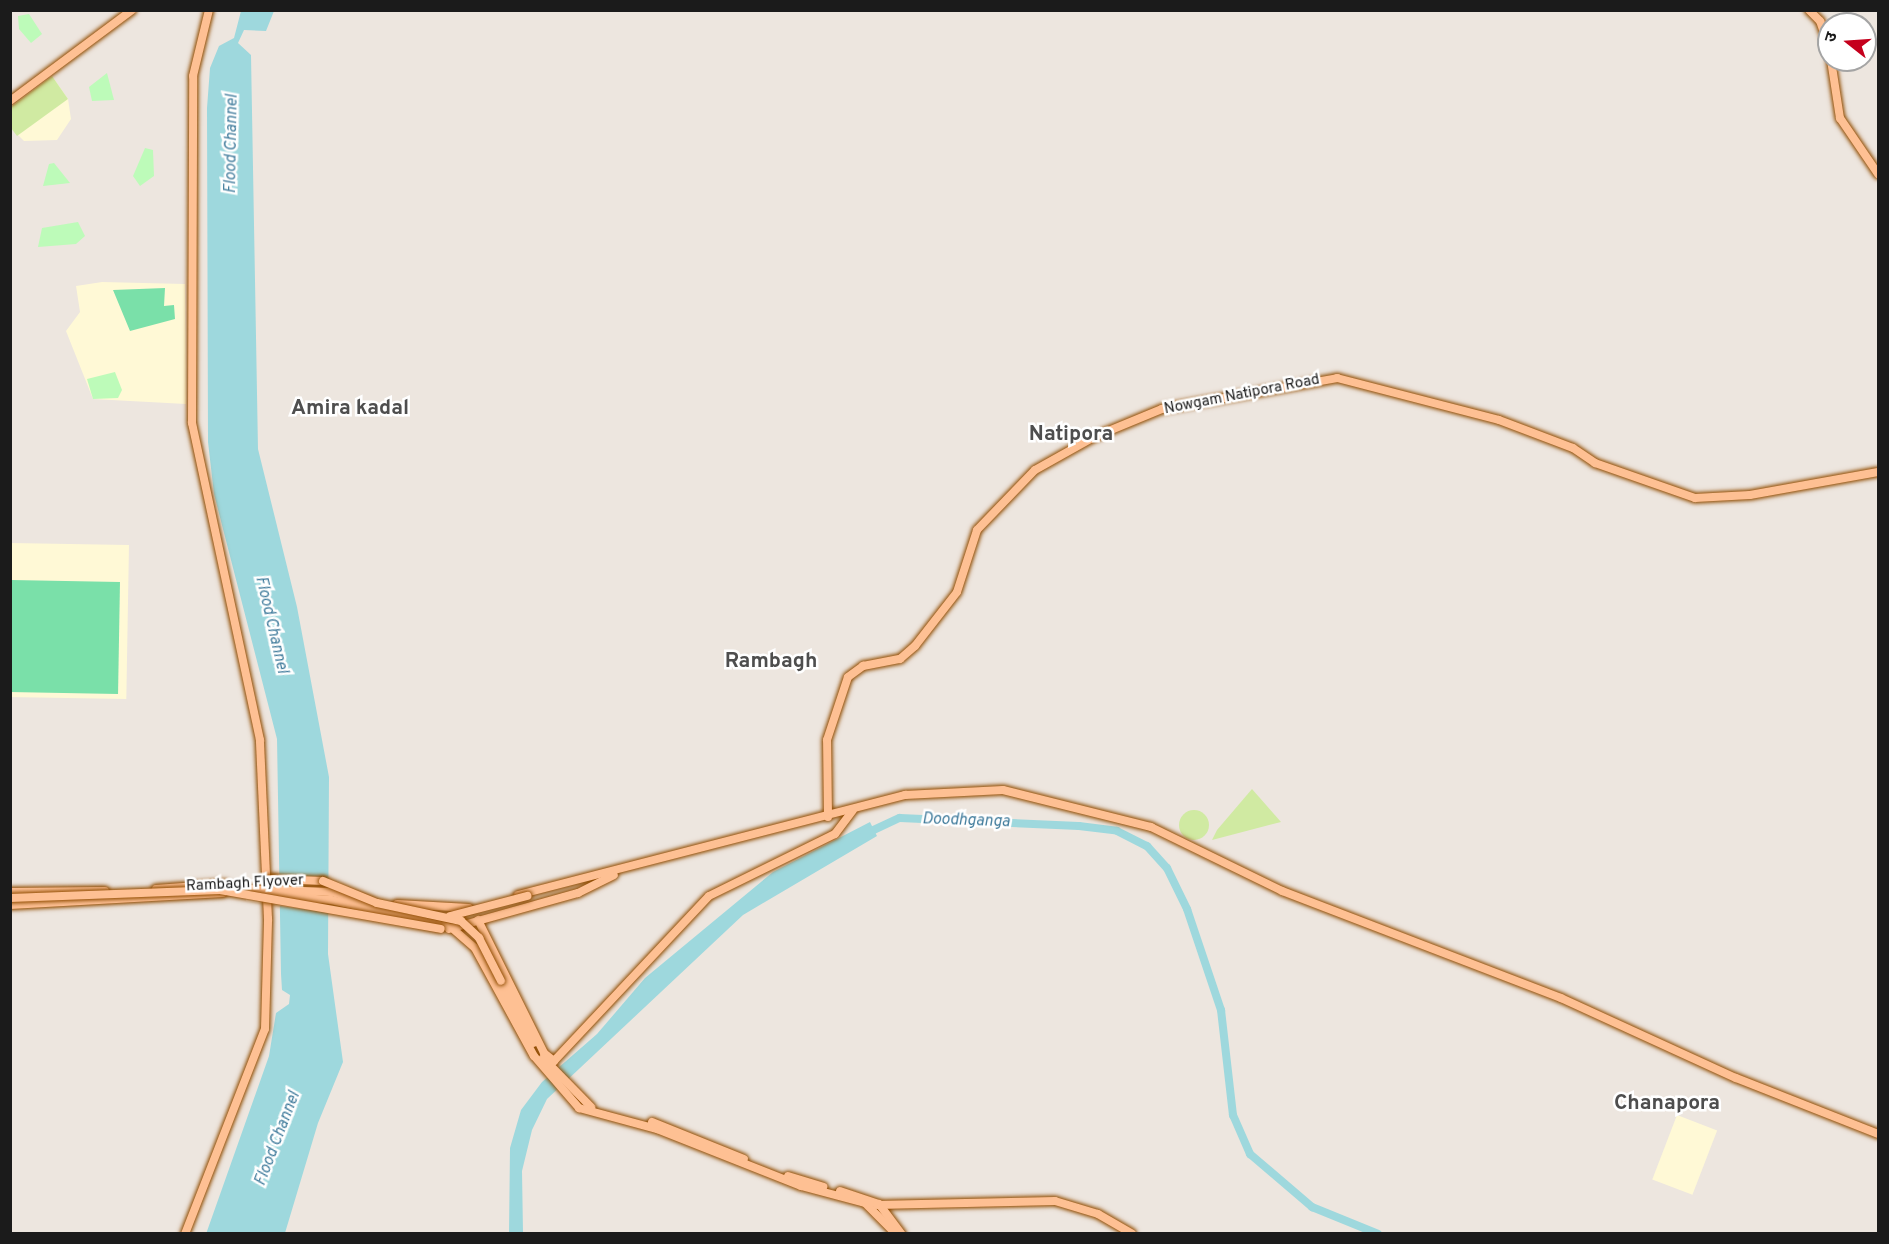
<!DOCTYPE html>
<html>
<head>
<meta charset="utf-8">
<style>
  body { margin:0 }
  #map { position:relative; width:1889px; height:1244px; overflow:hidden; background:#ede6df; font-family:Overpass,"Noto Sans Devanagari",sans-serif }
  div>[style] { position:absolute }
  .education>* { inset:0; background:#fff9d6; transform-origin:0 0 }
  .grass>* { inset:0; background:#d0eaa2 }
  .round { border-radius:50% }
  .park>* { inset:0; background:#bdfbb9 }
  .pitch>* { inset:0; background:#7ae0a9; transform-origin:0 0 }
  .water>* { inset:0; background:#9ed8dd }
  .pier>* { inset:0; background:#fff }
  .river>* { height:8px; margin:-4px; padding:0 4px; transform-origin:4px; border-radius:4px; background:#9ed8dd }
  .roads { filter:drop-shadow(0 0 2px #914c00) drop-shadow(0 0 2px #914c00) }
  .major>* { height:8px; margin:-4px; padding:0 4px; transform-origin:4px; border-radius:4px; background:#fec093 }
  .bridges { filter:drop-shadow(0 0 2px #914c00) drop-shadow(0 0 2px #914c00) }
  .major-bridge>* { height:8px; margin:-4px; padding:0 4px; transform-origin:4px; border-radius:4px; background:#fec093 }
  span { translate:-50% -50%; white-space:nowrap; text-align:center; line-height:1.15; -webkit-text-stroke:5px #fff; paint-order:stroke }
  .street-label { font-size:15px; color:#1b1b1b }
  .water-label { font-size:16px; color:#417c9c; font-style:italic }
  .district-label { font-size:21px; color:#4e4e4e; font-weight:700 }
  .frame { position:absolute; inset:0; border:12px solid #1b1b1b; pointer-events:none }
  .north { position:absolute; left:1817px; top:12px; width:60px; height:60px; box-sizing:border-box; background:#fff; border:2px solid #a4a4a4; border-radius:50%; rotate:287deg; font-size:16px; font-weight:700; line-height:24px; text-align:center; color:#1b1b1b }
  .north::after { content:''; display:block; margin:auto; width:21px; height:27px; background:#c5001d; clip-path:polygon(50% 0,100% 100%,50% 72%,0 100%) }
</style>
</head>
<body>
<div id="map">
  <div class="education">
    <i style="clip-path:polygon(52px 76px,68px 99px,71px 119px,57px 140px,24px 141px,11px 128px,10px 107px)"></i>
    <i style="clip-path:polygon(102px 282px,185px 284px,186px 404px,93px 399px,66px 331px,80px 312px,76px 286px)"></i>
    <i style="left:10px;top:543px;width:119px;height:154px;rotate:1deg"></i>
    <i style="left:1677px;top:1115px;width:43px;height:69px;rotate:21deg"></i>
  </div>
  <div class="grass">
    <i style="clip-path:polygon(52px 76px,68px 99px,17px 136px,11px 128px,11px 107px)"></i>
    <i style="clip-path:polygon(1252px 789px,1281px 822px,1212px 840px,1217px 830px)"></i>
    <i class="round" style="left:1179px;top:810px;width:30px;height:30px"></i>
  </div>
  <div class="park">
    <i style="clip-path:polygon(29px 14px,42px 34px,31px 43px,19px 29px,18px 16px)"></i>
    <i style="clip-path:polygon(107px 73px,114px 100px,92px 101px,89px 87px)"></i>
    <i style="clip-path:polygon(145px 148px,153px 150px,154px 176px,140px 186px,133px 176px)"></i>
    <i style="clip-path:polygon(54px 163px,70px 183px,43px 186px,49px 164px)"></i>
    <i style="clip-path:polygon(78px 222px,85px 236px,76px 244px,38px 247px,42px 228px)"></i>
    <i style="clip-path:polygon(115px 372px,122px 390px,118px 398px,93px 399px,87px 379px)"></i>
  </div>
  <div class="pitch">
    <i style="clip-path:polygon(165px 288px,164px 306px,174px 305px,175px 319px,130px 331px,113px 290px)"></i>
    <i style="left:11px;top:580px;width:109px;height:112px;rotate:1deg"></i>
  </div>
  <div class="water">
    <i style="clip-path:polygon(241px 11px,274px 11px,266px 31px,244px 30px,238px 43px,251px 55px,258px 449px,297px 607px,329px 777px,328px 954px,343px 1062px,318px 1123px,285px 1233px,206px 1234px,269px 1056px,276px 1013px,289px 1004px,290px 995px,282px 990px,281px 974px,277px 739px,214px 494px,208px 442px,207px 108px,210px 68px,219px 46px,234px 38px)"></i>
    <i style="clip-path:polygon(870px 822px,877px 836px,743px 915px,547px 1099px,532px 1130px,522px 1171px,523px 1233px,509px 1234px,510px 1148px,521px 1110px,542px 1082px,597px 1034px,645px 978px,773px 872px)"></i>
  </div>
  <div class="pier">
    <i style="clip-path:polygon(259px 878px,339px 882px,352px 889px,345px 915px,246px 901px,249px 880px)"></i>
  </div>
  <div class="river">
    <i style="left:865px;top:834px;width:38px;rotate:-25deg"></i>
    <i style="left:900px;top:818px;width:179px;rotate:2.6deg"></i>
    <i style="left:1079px;top:826px;width:38px;rotate:7deg"></i>
    <i style="left:1117px;top:831px;width:34px;rotate:27deg"></i>
    <i style="left:1147px;top:846px;width:30px;rotate:48deg"></i>
    <i style="left:1167px;top:868px;width:46px;rotate:64deg"></i>
    <i style="left:1187px;top:909px;width:107px;rotate:71.4deg"></i>
    <i style="left:1221px;top:1010px;width:106px;rotate:83.5deg"></i>
    <i style="left:1233px;top:1115px;width:43px;rotate:66.4deg"></i>
    <i style="left:1250px;top:1154px;width:82px;rotate:40.5deg"></i>
    <i style="left:1312px;top:1207px;width:71px;rotate:22.2deg"></i>
  </div>
  <div class="roads">
    <div class="major">
      <i style="left:1809px;top:10px;width:16px;rotate:45deg"></i>
      <i style="left:1820px;top:21px;width:28px;rotate:71deg"></i>
      <i style="left:1831px;top:60px;width:59px;rotate:81.2deg"></i>
      <i style="left:1840px;top:118px;width:68px;rotate:55.8deg"></i>
      <i style="left:10px;top:101px;width:152px;rotate:-36.7deg"></i>
      <i style="left:828px;top:817px;width:77px;rotate:-90.7deg"></i>
      <i style="left:827px;top:740px;width:66px;rotate:-71.6deg"></i>
      <i style="left:848px;top:677px;width:19px;rotate:-36deg"></i>
      <i style="left:863px;top:666px;width:38px;rotate:-11deg"></i>
      <i style="left:900px;top:659px;width:20px;rotate:-41deg"></i>
      <i style="left:915px;top:646px;width:68px;rotate:-52.1deg"></i>
      <i style="left:957px;top:592px;width:65px;rotate:-72.1deg"></i>
      <i style="left:977px;top:530px;width:83px;rotate:-46deg"></i>
      <i style="left:1035px;top:470px;width:68px;rotate:-29.2deg"></i>
      <i style="left:1094px;top:437px;width:74px;rotate:-22.4deg"></i>
      <i style="left:1162px;top:409px;width:178px;rotate:-10deg"></i>
      <i style="left:1337px;top:378px;width:167px;rotate:14.5deg"></i>
      <i style="left:1499px;top:420px;width:79px;rotate:20.7deg"></i>
      <i style="left:1573px;top:448px;width:27px;rotate:34deg"></i>
      <i style="left:1595px;top:463px;width:106px;rotate:19.3deg"></i>
      <i style="left:1695px;top:498px;width:55px;rotate:-3.1deg"></i>
      <i style="left:1750px;top:495px;width:130px;rotate:-10.2deg"></i>
      <i style="left:274px;top:879px;width:49px;rotate:2.3deg"></i>
      <i style="left:219px;top:888px;width:112px;rotate:2deg"></i>
      <i style="left:331px;top:892px;width:41px;rotate:15.8deg"></i>
      <i style="left:156px;top:889px;width:69px;rotate:-4.1deg"></i>
      <i style="left:10px;top:892px;width:95px;rotate:-0.6deg"></i>
      <i style="left:518px;top:895px;width:400px;rotate:-14.5deg"></i>
      <i style="left:905px;top:795px;width:98px;rotate:-2.9deg"></i>
      <i style="left:1003px;top:790px;width:153px;rotate:14deg"></i>
      <i style="left:1151px;top:827px;width:146px;rotate:26deg"></i>
      <i style="left:1282px;top:891px;width:299px;rotate:21deg"></i>
      <i style="left:1561px;top:998px;width:192px;rotate:24.6deg"></i>
      <i style="left:1736px;top:1078px;width:153px;rotate:21.5deg"></i>
      <i style="left:270px;top:896px;width:61px;rotate:3.8deg"></i>
      <i style="left:331px;top:900px;width:124px;rotate:13deg"></i>
      <i style="left:452px;top:928px;width:30px;rotate:41deg"></i>
      <i style="left:475px;top:948px;width:123px;rotate:61.4deg"></i>
      <i style="left:534px;top:1056px;width:69px;rotate:49.1deg"></i>
      <i style="left:579px;top:1108px;width:81px;rotate:15.1deg"></i>
      <i style="left:657px;top:1129px;width:155px;rotate:21.6deg"></i>
      <i style="left:801px;top:1186px;width:66px;rotate:14.9deg"></i>
      <i style="left:865px;top:1203px;width:44px;rotate:45deg"></i>
      <i style="left:397px;top:904px;width:72px;rotate:3.2deg"></i>
      <i style="left:10px;top:905px;width:213px;rotate:-3.2deg"></i>
      <i style="left:478px;top:920px;width:148px;rotate:63.6deg"></i>
      <i style="left:544px;top:1053px;width:13px;rotate:39deg"></i>
      <i style="left:554px;top:1061px;width:226px;rotate:-46.8deg"></i>
      <i style="left:709px;top:896px;width:140px;rotate:-26.2deg"></i>
      <i style="left:835px;top:834px;width:30px;rotate:-53deg"></i>
      <i style="left:449px;top:929px;width:134px;rotate:-15.6deg"></i>
      <i style="left:578px;top:893px;width:40px;rotate:-26.6deg"></i>
      <i style="left:501px;top:981px;width:70px;rotate:62deg"></i>
      <i style="left:543px;top:1058px;width:69px;rotate:45.6deg"></i>
      <i style="left:652px;top:1122px;width:99px;rotate:21.9deg"></i>
      <i style="left:788px;top:1176px;width:37px;rotate:17deg"></i>
      <i style="left:840px;top:1191px;width:41px;rotate:18.4deg"></i>
      <i style="left:879px;top:1204px;width:38px;rotate:53deg"></i>
      <i style="left:877px;top:1205px;width:178px;rotate:-1.3deg"></i>
      <i style="left:1055px;top:1201px;width:45px;rotate:16.8deg"></i>
      <i style="left:1098px;top:1214px;width:39px;rotate:30deg"></i>
      <i style="left:185px;top:1234px;width:220px;rotate:-68.7deg"></i>
      <i style="left:265px;top:1029px;width:110px;rotate:-88.4deg"></i>
      <i style="left:268px;top:919px;width:179px;rotate:-92.6deg"></i>
      <i style="left:260px;top:740px;width:324px;rotate:-102.1deg"></i>
      <i style="left:192px;top:423px;width:347px;rotate:-89.8deg"></i>
      <i style="left:193px;top:76px;width:68px;rotate:-76.4deg"></i>
    </div>
  </div>
  <div class="bridges">
    <div class="major-bridge">
      <i style="left:265px;top:880px;width:9px;rotate:-6deg"></i>
      <i style="left:323px;top:881px;width:58px;rotate:22.2deg"></i>
      <i style="left:377px;top:903px;width:86px;rotate:12.1deg"></i>
      <i style="left:461px;top:921px;width:25px;rotate:43deg"></i>
      <i style="left:479px;top:938px;width:48px;rotate:62.9deg"></i>
      <i style="left:10px;top:898px;width:210px;rotate:-2.2deg"></i>
      <i style="left:220px;top:890px;width:224px;rotate:10deg"></i>
      <i style="left:450px;top:916px;width:80px;rotate:-14.6deg"></i>
    </div>
  </div>
  <div class="street-label">
    <span style="left:1242px;top:395px;rotate:-11deg">Nowgam Natipora Road</span>
    <span style="left:245px;top:884px;rotate:-3deg">Rambagh Flyover</span>
  </div>
  <div class="water-label">
    <span style="left:232px;top:144px;rotate:-89deg">Flood Channel</span>
    <span style="left:271px;top:625px;rotate:77deg">Flood Channel</span>
    <span style="left:966px;top:821px;rotate:2deg">Doodhganga</span>
    <span style="left:278px;top:1139px;rotate:-69deg">Flood Channel</span>
  </div>
  <div class="district-label">
    <span style="left:350px;top:409px">Amira kadal</span>
    <span style="left:1071px;top:435px">Natipora</span>
    <span style="left:771px;top:662px">Rambagh</span>
    <span style="left:1667px;top:1104px">Chanapora</span>
  </div>
  <div class="frame"></div>
  <div class="north">उ</div>
</div>
</body>
</html>
